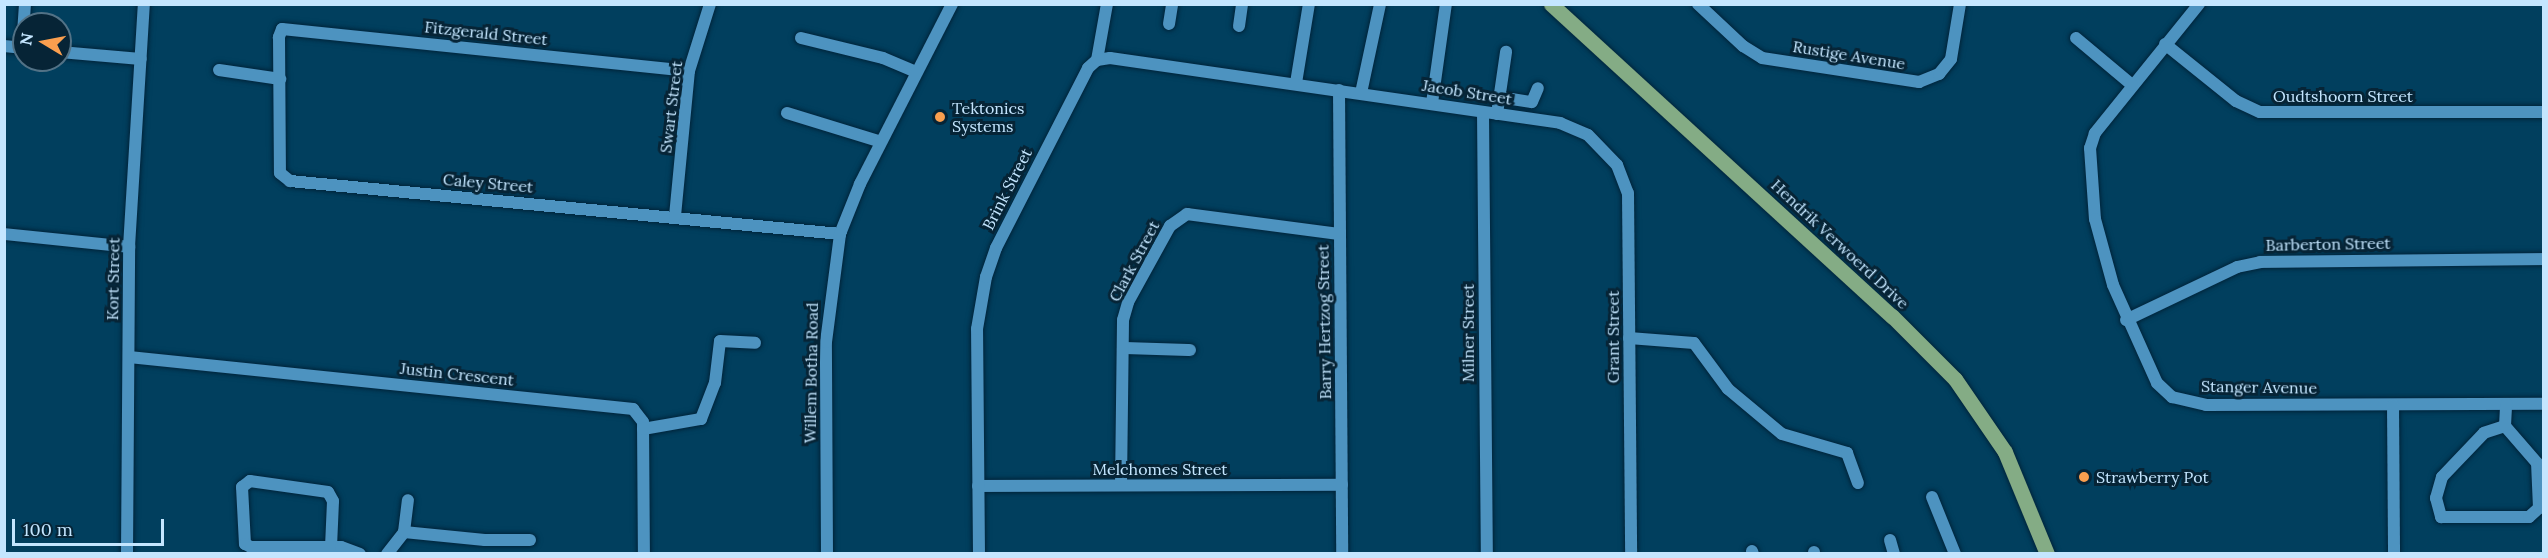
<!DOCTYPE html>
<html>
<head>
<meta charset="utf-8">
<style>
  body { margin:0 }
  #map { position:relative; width:2548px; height:558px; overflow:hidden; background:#013f5e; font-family:Lora,serif }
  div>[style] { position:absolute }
  .roads { filter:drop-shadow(0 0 2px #00243a) drop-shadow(0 0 2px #00243a) }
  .minor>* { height:12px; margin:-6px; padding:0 6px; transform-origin:6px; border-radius:6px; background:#4d93c0 }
  .major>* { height:15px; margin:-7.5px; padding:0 7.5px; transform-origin:7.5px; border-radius:7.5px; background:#84ac85 }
  .dots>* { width:16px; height:16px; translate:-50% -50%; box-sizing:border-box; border:3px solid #062436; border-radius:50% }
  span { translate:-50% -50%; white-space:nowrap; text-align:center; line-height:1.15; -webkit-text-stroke:6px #062436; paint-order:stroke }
  .street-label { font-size:16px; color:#c4e6ff }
  .poi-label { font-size:16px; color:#c4e6ff }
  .left { translate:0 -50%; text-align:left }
  .frame { position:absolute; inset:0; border:6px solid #c4e6ff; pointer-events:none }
  .north { position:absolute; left:12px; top:12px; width:60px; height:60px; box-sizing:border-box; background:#062436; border:2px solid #527286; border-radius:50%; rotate:280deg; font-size:16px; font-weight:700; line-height:24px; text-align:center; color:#c4e6ff }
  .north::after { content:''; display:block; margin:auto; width:21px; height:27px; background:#fa9f4f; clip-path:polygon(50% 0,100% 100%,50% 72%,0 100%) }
  .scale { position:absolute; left:12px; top:519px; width:152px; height:27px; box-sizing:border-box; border:3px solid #c4e6ff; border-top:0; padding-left:8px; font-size:18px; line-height:21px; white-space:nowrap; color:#c4e6ff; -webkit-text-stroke:4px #062436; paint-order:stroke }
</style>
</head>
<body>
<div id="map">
  <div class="roads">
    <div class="minor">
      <i style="left:1698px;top:4px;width:62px;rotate:43deg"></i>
      <i style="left:1743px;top:46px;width:22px;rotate:32deg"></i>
      <i style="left:1762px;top:58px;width:159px;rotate:8.7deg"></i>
      <i style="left:1919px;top:82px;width:22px;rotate:-22deg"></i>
      <i style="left:1939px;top:74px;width:19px;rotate:-51deg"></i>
      <i style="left:1951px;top:59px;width:56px;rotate:-80.7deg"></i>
      <i style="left:2199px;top:4px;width:166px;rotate:128.9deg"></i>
      <i style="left:2095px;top:133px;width:16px;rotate:108deg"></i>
      <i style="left:2090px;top:148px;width:71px;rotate:86deg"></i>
      <i style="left:2095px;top:219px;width:68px;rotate:74.7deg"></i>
      <i style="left:2113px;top:285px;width:107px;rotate:65.8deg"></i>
      <i style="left:2157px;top:383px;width:21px;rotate:43deg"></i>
      <i style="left:2172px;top:397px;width:35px;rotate:13deg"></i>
      <i style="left:2206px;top:405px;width:338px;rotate:-0.2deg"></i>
      <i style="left:1169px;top:24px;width:20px;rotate:-81deg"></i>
      <i style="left:1239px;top:26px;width:22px;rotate:-82deg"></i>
      <i style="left:801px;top:38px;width:84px;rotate:13.7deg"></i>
      <i style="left:883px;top:58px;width:36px;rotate:23deg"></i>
      <i style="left:2076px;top:38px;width:73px;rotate:40deg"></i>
      <i style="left:2165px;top:44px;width:91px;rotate:38.8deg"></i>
      <i style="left:2236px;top:101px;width:26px;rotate:25deg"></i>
      <i style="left:2260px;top:112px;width:284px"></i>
      <i style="left:4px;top:46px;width:20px;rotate:6deg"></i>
      <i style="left:22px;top:48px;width:44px;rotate:-86.1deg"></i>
      <i style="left:60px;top:52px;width:81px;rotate:4.9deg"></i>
      <i style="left:1097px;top:60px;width:57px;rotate:-79.9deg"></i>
      <i style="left:219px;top:70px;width:62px;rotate:8.4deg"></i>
      <i style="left:689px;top:71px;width:409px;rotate:-174.1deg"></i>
      <i style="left:282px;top:29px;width:9px;rotate:111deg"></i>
      <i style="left:279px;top:37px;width:136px;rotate:89.6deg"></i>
      <i style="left:280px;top:173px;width:13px;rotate:39deg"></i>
      <i style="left:290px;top:181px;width:553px;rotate:5.5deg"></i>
      <i style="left:1296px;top:83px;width:80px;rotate:-80.7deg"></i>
      <i style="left:1339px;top:90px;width:464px;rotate:89.6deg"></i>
      <i style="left:1361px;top:93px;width:91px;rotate:-77.9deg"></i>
      <i style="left:1499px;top:97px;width:33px;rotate:9deg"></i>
      <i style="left:1532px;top:102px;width:15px;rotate:-67deg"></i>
      <i style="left:1432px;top:103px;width:100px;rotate:-82deg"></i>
      <i style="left:1483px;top:112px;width:442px;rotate:89.5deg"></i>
      <i style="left:787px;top:113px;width:98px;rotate:17.1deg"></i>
      <i style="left:1497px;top:114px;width:63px;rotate:-81.7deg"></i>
      <i style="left:675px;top:216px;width:146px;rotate:-84.5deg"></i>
      <i style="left:689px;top:71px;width:70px;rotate:-72.6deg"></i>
      <i style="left:4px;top:234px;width:126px;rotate:5.9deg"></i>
      <i style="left:2126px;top:320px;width:123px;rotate:-25.5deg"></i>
      <i style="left:2237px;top:267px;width:24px;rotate:-12deg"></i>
      <i style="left:2260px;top:262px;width:284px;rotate:-0.6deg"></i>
      <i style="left:1629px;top:338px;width:65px;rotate:4.4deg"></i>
      <i style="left:1694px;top:343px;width:57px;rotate:53.5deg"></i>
      <i style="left:1728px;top:389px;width:70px;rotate:39.8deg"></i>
      <i style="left:1782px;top:434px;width:68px;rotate:16.3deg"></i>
      <i style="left:1847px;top:453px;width:32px;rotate:70deg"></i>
      <i style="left:1123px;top:348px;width:67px;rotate:1.7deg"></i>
      <i style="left:129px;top:357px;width:507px;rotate:5.89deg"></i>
      <i style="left:633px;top:409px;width:16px;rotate:52deg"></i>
      <i style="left:643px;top:422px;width:132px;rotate:89.6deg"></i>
      <i style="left:2393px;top:405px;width:149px;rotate:89.6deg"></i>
      <i style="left:2505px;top:426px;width:22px;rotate:162deg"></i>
      <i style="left:2484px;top:433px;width:61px;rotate:133.7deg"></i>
      <i style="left:2442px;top:477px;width:22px;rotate:106deg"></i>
      <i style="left:2436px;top:498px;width:20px;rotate:75deg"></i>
      <i style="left:2441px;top:517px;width:88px"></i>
      <i style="left:2529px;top:517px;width:13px;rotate:-42deg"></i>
      <i style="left:2539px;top:508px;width:45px;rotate:-92.5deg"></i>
      <i style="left:2537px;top:463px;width:49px;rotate:-130.9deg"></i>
      <i style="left:2505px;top:426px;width:22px;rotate:-87deg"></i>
      <i style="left:643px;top:429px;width:59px;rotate:-9.8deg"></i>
      <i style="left:701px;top:419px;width:39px;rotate:-69deg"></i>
      <i style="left:715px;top:383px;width:42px;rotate:-83.2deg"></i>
      <i style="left:720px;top:341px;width:35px;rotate:3deg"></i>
      <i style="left:1121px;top:485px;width:165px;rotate:-89.3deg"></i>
      <i style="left:1123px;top:320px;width:19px;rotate:-74deg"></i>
      <i style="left:1128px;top:302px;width:87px;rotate:-61.1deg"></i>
      <i style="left:1170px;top:226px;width:21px;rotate:-35deg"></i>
      <i style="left:1187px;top:214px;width:153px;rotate:7.5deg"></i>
      <i style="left:978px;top:486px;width:364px;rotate:-0.2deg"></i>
      <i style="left:1932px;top:497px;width:61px;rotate:68deg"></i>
      <i style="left:404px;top:532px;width:81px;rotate:5.6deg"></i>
      <i style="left:485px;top:540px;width:45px"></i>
      <i style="left:1890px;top:540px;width:15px;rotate:74deg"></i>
      <i style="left:331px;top:547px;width:46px;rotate:-87.5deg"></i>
      <i style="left:333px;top:501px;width:10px;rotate:-119deg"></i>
      <i style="left:328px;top:492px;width:79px;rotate:-172deg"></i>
      <i style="left:250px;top:481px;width:10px;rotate:143deg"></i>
      <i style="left:242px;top:487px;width:57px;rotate:87deg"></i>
      <i style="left:245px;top:544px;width:7px;rotate:27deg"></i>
      <i style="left:251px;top:547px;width:90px"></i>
      <i style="left:341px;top:547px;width:20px;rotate:20deg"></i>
      <i style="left:1752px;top:551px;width:3px;rotate:72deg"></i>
      <i style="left:127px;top:554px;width:307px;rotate:-89.6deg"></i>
      <i style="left:129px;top:247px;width:243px;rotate:-86.5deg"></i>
      <i style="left:387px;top:554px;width:28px;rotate:-52deg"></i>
      <i style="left:404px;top:532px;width:32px;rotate:-83deg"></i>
      <i style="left:827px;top:554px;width:212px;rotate:-90.3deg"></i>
      <i style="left:826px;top:342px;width:109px;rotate:-82.6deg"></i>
      <i style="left:840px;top:234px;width:54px;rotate:-68.2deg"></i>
      <i style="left:860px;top:184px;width:202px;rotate:-62.9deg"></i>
      <i style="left:979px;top:554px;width:225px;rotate:-90.5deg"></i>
      <i style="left:977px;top:329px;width:53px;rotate:-80.2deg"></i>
      <i style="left:986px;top:277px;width:31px;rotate:-71deg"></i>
      <i style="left:996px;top:248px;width:202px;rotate:-62.9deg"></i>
      <i style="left:1088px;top:68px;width:12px;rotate:-42deg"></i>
      <i style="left:1097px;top:60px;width:13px;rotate:-9deg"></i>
      <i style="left:1110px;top:58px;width:455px;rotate:8.2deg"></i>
      <i style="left:1560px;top:123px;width:30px;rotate:23deg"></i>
      <i style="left:1588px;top:135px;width:42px;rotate:46deg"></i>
      <i style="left:1617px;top:165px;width:30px;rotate:69deg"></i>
      <i style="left:1628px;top:193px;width:361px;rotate:89.5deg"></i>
      <i style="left:1814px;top:554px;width:2px;rotate:-90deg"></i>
    </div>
    <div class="major">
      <i style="left:1551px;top:4px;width:462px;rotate:42.5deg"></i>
      <i style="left:1892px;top:316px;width:89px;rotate:45deg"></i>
      <i style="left:1955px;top:379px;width:88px;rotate:55.6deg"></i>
      <i style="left:2005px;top:452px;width:110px;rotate:67.6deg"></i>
    </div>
  </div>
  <div class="dots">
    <i style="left:940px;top:117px;background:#fa9f4f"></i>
    <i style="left:2084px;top:477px;background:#fa9f4f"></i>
  </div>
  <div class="street-label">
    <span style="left:486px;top:33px;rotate:6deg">Fitzgerald Street</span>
    <span style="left:1849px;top:55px;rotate:9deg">Rustige Avenue</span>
    <span style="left:1467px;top:92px;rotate:9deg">Jacob Street</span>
    <span style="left:2343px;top:96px">Oudtshoorn Street</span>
    <span style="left:671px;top:107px;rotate:-83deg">Swart Street</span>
    <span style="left:488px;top:183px;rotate:5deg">Caley Street</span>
    <span style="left:1007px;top:189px;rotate:-63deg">Brink Street</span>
    <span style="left:1840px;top:244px;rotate:43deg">Hendrik Verwoerd Drive</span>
    <span style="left:2328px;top:244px;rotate:-1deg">Barberton Street</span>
    <span style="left:1134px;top:261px;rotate:-62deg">Clark Street</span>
    <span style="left:113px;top:279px;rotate:-89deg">Kort Street</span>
    <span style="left:1324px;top:322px;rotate:-91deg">Barry Hertzog Street</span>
    <span style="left:1468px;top:333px;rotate:-90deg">Milner Street</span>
    <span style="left:1613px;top:337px;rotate:-90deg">Grant Street</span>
    <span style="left:811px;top:373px;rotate:-89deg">Willem Botha Road</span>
    <span style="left:457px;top:374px;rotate:6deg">Justin Crescent</span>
    <span style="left:2259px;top:387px;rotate:1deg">Stanger Avenue</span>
    <span style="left:1160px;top:469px">Melchomes Street</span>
  </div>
  <div class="poi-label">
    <span class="left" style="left:952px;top:117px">Tektonics<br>Systems</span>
    <span class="left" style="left:2096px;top:477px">Strawberry Pot</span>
  </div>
  <div class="frame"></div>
  <div class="north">N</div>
  <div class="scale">100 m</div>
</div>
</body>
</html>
